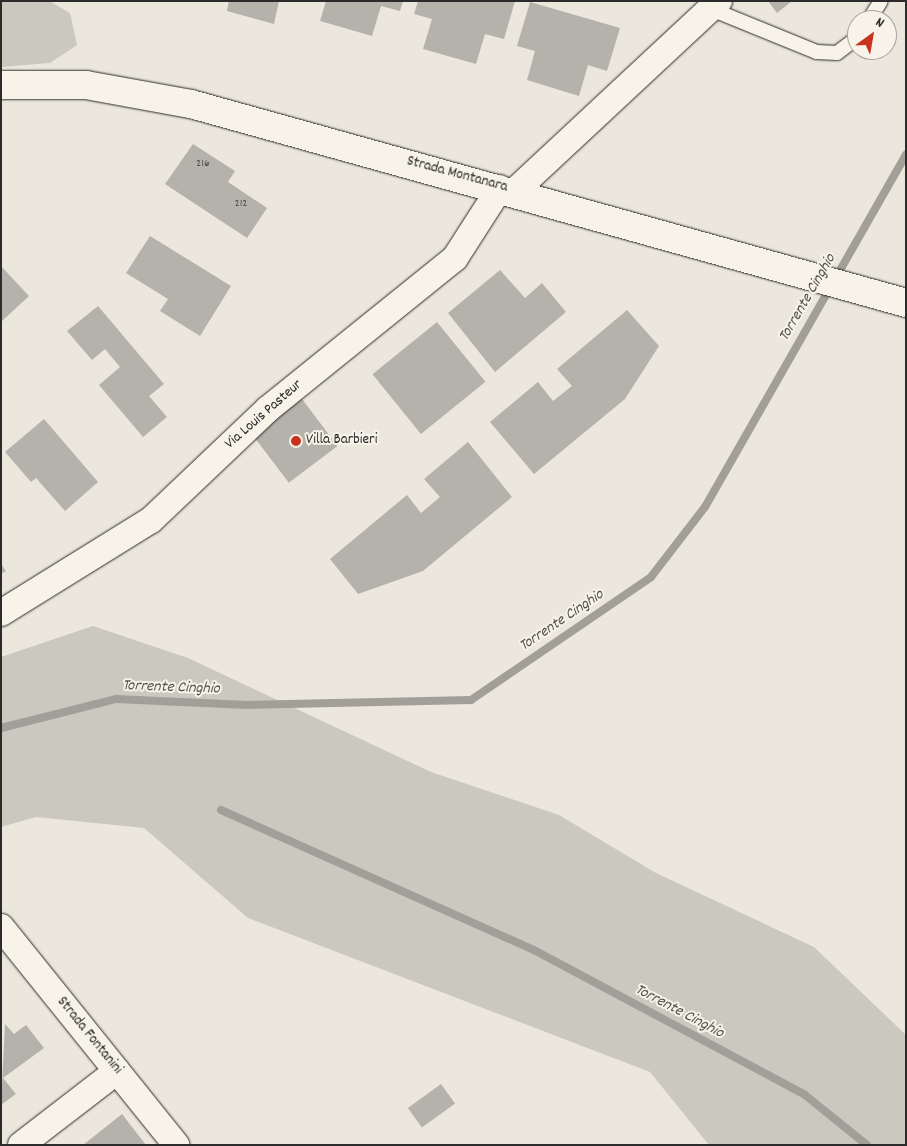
<!DOCTYPE html>
<html>
<head>
<meta charset="utf-8">
<style>
  body { margin:0 }
  #map { position:relative; width:907px; height:1146px; overflow:hidden; background:#ebe7dd; font-family:Dekko,sans-serif }
  div>[style] { position:absolute }
  .green>* { inset:0; background:#cbc8bf }
  .stream>* { height:8px; margin:-4px; padding:0 4px; transform-origin:4px; border-radius:4px; background:#a29f98 }
  .building>* { inset:0; background:#b5b2ab; transform-origin:0 0 }
  .roads { filter:drop-shadow(0 0 1px #2b2b2b) drop-shadow(0 0 1px #2b2b2b) }
  .lane>* { height:14px; margin:-7px; padding:0 7px; transform-origin:7px; border-radius:7px; background:#f7f3e8 }
  .street>* { height:26px; margin:-13px; padding:0 13px; transform-origin:13px; border-radius:13px; background:#f7f3e8 }
  .secondary>* { height:28px; margin:-14px; padding:0 14px; transform-origin:14px; border-radius:14px; background:#f7f3e8 }
  .dots>* { width:14px; height:14px; translate:-50% -50%; box-sizing:border-box; border:2px solid #f7f3e8; border-radius:50% }
  span { translate:-50% -50%; white-space:nowrap; text-align:center; line-height:1.15; -webkit-text-stroke:4px #f7f3e8; paint-order:stroke }
  .number-label { font-size:12px; color:#4e4d4b }
  .number-label span { -webkit-text-stroke-width:0 }
  .street-label { font-size:15px; color:#2b2b2b }
  .poi-label { font-size:15px; color:#2b2b2b }
  .left { translate:0 -50%; text-align:left }
  .water-label { font-size:16px; color:#555451; font-style:italic }
  .frame { position:absolute; inset:0; border:2px solid #2b2b2b; pointer-events:none }
  .north { position:absolute; left:847px; top:10px; width:50px; height:50px; box-sizing:border-box; background:#f7f3e8; border:1px solid #a5a39c; border-radius:50%; rotate:32deg; font-size:14px; font-weight:700; line-height:20px; text-align:center; color:#2b2b2b }
  .north::after { content:''; display:block; margin:auto; width:18px; height:22px; background:#c8321e; clip-path:polygon(50% 0,100% 100%,50% 72%,0 100%) }
</style>
</head>
<body>
<div id="map">
  <div class="green">
    <i style="clip-path:polygon(1px 1px,49px 1px,70px 13px,77px 45px,50px 63px,1px 67px)"></i>
    <i style="clip-path:polygon(93px 626px,188px 658px,431px 772px,559px 815px,656px 873px,814px 947px,906px 1035px,906px 1145px,709px 1145px,650px 1072px,248px 918px,144px 828px,36px 817px,1px 827px,1px 657px)"></i>
  </div>
  <div class="stream">
    <i style="left:1px;top:728px;width:119px;rotate:-14.2deg"></i>
    <i style="left:116px;top:699px;width:131px;rotate:2.6deg"></i>
    <i style="left:247px;top:705px;width:224px;rotate:-1.3deg"></i>
    <i style="left:471px;top:700px;width:218px;rotate:-34.3deg"></i>
    <i style="left:651px;top:577px;width:88px;rotate:-52.4deg"></i>
    <i style="left:705px;top:507px;width:406px;rotate:-60.3deg"></i>
    <i style="left:221px;top:810px;width:343px;rotate:24.1deg"></i>
    <i style="left:534px;top:950px;width:307px;rotate:28.1deg"></i>
    <i style="left:805px;top:1095px;width:80px;rotate:38.9deg"></i>
  </div>
  <div class="building">
    <i style="clip-path:polygon(229px 1px,279px 1px,274px 24px,227px 11px)"></i>
    <i style="clip-path:polygon(326px 1px,403px 1px,400px 11px,381px 6px,372px 36px,320px 21px)"></i>
    <i style="clip-path:polygon(418px 1px,515px 1px,504px 39px,485px 34px,476px 64px,423px 49px,432px 19px,414px 14px)"></i>
    <i style="clip-path:polygon(768px 1px,792px 1px,777px 13px)"></i>
    <i style="clip-path:polygon(530px 2px,620px 28px,607px 71px,588px 65px,579px 96px,527px 80px,535px 51px,517px 46px)"></i>
    <i style="clip-path:polygon(193px 144px,235px 171px,228px 182px,267px 208px,247px 238px,165px 184px)"></i>
    <i style="clip-path:polygon(150px 236px,231px 286px,200px 336px,160px 311px,168px 299px,126px 273px)"></i>
    <i style="clip-path:polygon(1px 266px,29px 296px,1px 322px)"></i>
    <i style="clip-path:polygon(500px 270px,525px 298px,542px 283px,566px 312px,495px 372px,448px 313px)"></i>
    <i style="clip-path:polygon(98px 306px,164px 384px,149px 396px,167px 417px,143px 437px,99px 385px,120px 367px,105px 349px,92px 360px,67px 331px)"></i>
    <i style="clip-path:polygon(627px 310px,659px 346px,625px 399px,534px 474px,490px 422px,538px 382px,553px 401px,572px 386px,557px 369px)"></i>
    <i style="left:437px;top:322px;width:77px;height:83px;rotate:51deg"></i>
    <i style="left:302px;top:399px;width:59px;height:61px;rotate:53deg"></i>
    <i style="clip-path:polygon(44px 419px,98px 482px,65px 511px,36px 478px,31px 482px,5px 452px)"></i>
    <i style="clip-path:polygon(468px 442px,512px 497px,423px 571px,358px 594px,330px 559px,407px 495px,421px 513px,440px 497px,424px 479px)"></i>
    <i style="clip-path:polygon(1px 564px,6px 571px,1px 574px)"></i>
    <i style="clip-path:polygon(5px 1024px,14px 1034px,26px 1025px,44px 1048px,3px 1078px,16px 1094px,1px 1105px)"></i>
    <i style="left:441px;top:1084px;width:24px;height:41px;rotate:54deg"></i>
    <i style="clip-path:polygon(122px 1114px,146px 1145px,83px 1145px)"></i>
  </div>
  <div class="roads">
    <div class="lane">
      <i style="left:711px;top:9px;width:114px;rotate:22.1deg"></i>
      <i style="left:817px;top:52px;width:20px;rotate:3deg"></i>
      <i style="left:837px;top:53px;width:25px;rotate:-37deg"></i>
      <i style="left:869px;top:20px;width:22px;rotate:-58deg"></i>
    </div>
    <div class="street">
      <i style="left:515px;top:191px;width:279px;rotate:-43deg"></i>
      <i style="left:1px;top:613px;width:176px;rotate:-31.8deg"></i>
      <i style="left:151px;top:520px;width:161px;rotate:-43.5deg"></i>
      <i style="left:268px;top:409px;width:240px;rotate:-38.9deg"></i>
      <i style="left:455px;top:258px;width:83px;rotate:-57.3deg"></i>
      <i style="left:1px;top:927px;width:280px;rotate:51.2deg"></i>
      <i style="left:21px;top:1145px;width:121px;rotate:-37.6deg"></i>
    </div>
    <div class="secondary">
      <i style="left:1px;top:85px;width:85px"></i>
      <i style="left:86px;top:85px;width:107px;rotate:10.3deg"></i>
      <i style="left:191px;top:104px;width:742px;rotate:15.55deg"></i>
    </div>
  </div>
  <div class="dots">
    <i style="left:296px;top:441px;background:#c8321e"></i>
  </div>
  <div class="number-label">
    <span style="left:203px;top:164px">216</span>
    <span style="left:241px;top:204px">212</span>
  </div>
  <div class="street-label">
    <span style="left:457px;top:175px;rotate:15deg">Strada Montanara</span>
    <span style="left:264px;top:415px;rotate:-41deg">Via Louis Pasteur</span>
    <span style="left:89px;top:1036px;rotate:51deg">Strada Fontanini</span>
  </div>
  <div class="poi-label">
    <span class="left" style="left:306px;top:441px">Villa Barbieri</span>
  </div>
  <div class="water-label">
    <span style="left:808px;top:298px;rotate:-60deg">Torrente Cinghio</span>
    <span style="left:562px;top:621px;rotate:-34deg">Torrente Cinghio</span>
    <span style="left:171px;top:688px;rotate:2deg">Torrente Cinghio</span>
    <span style="left:679px;top:1012px;rotate:28deg">Torrente Cinghio</span>
  </div>
  <div class="frame"></div>
  <div class="north">N</div>
</div>
</body>
</html>
